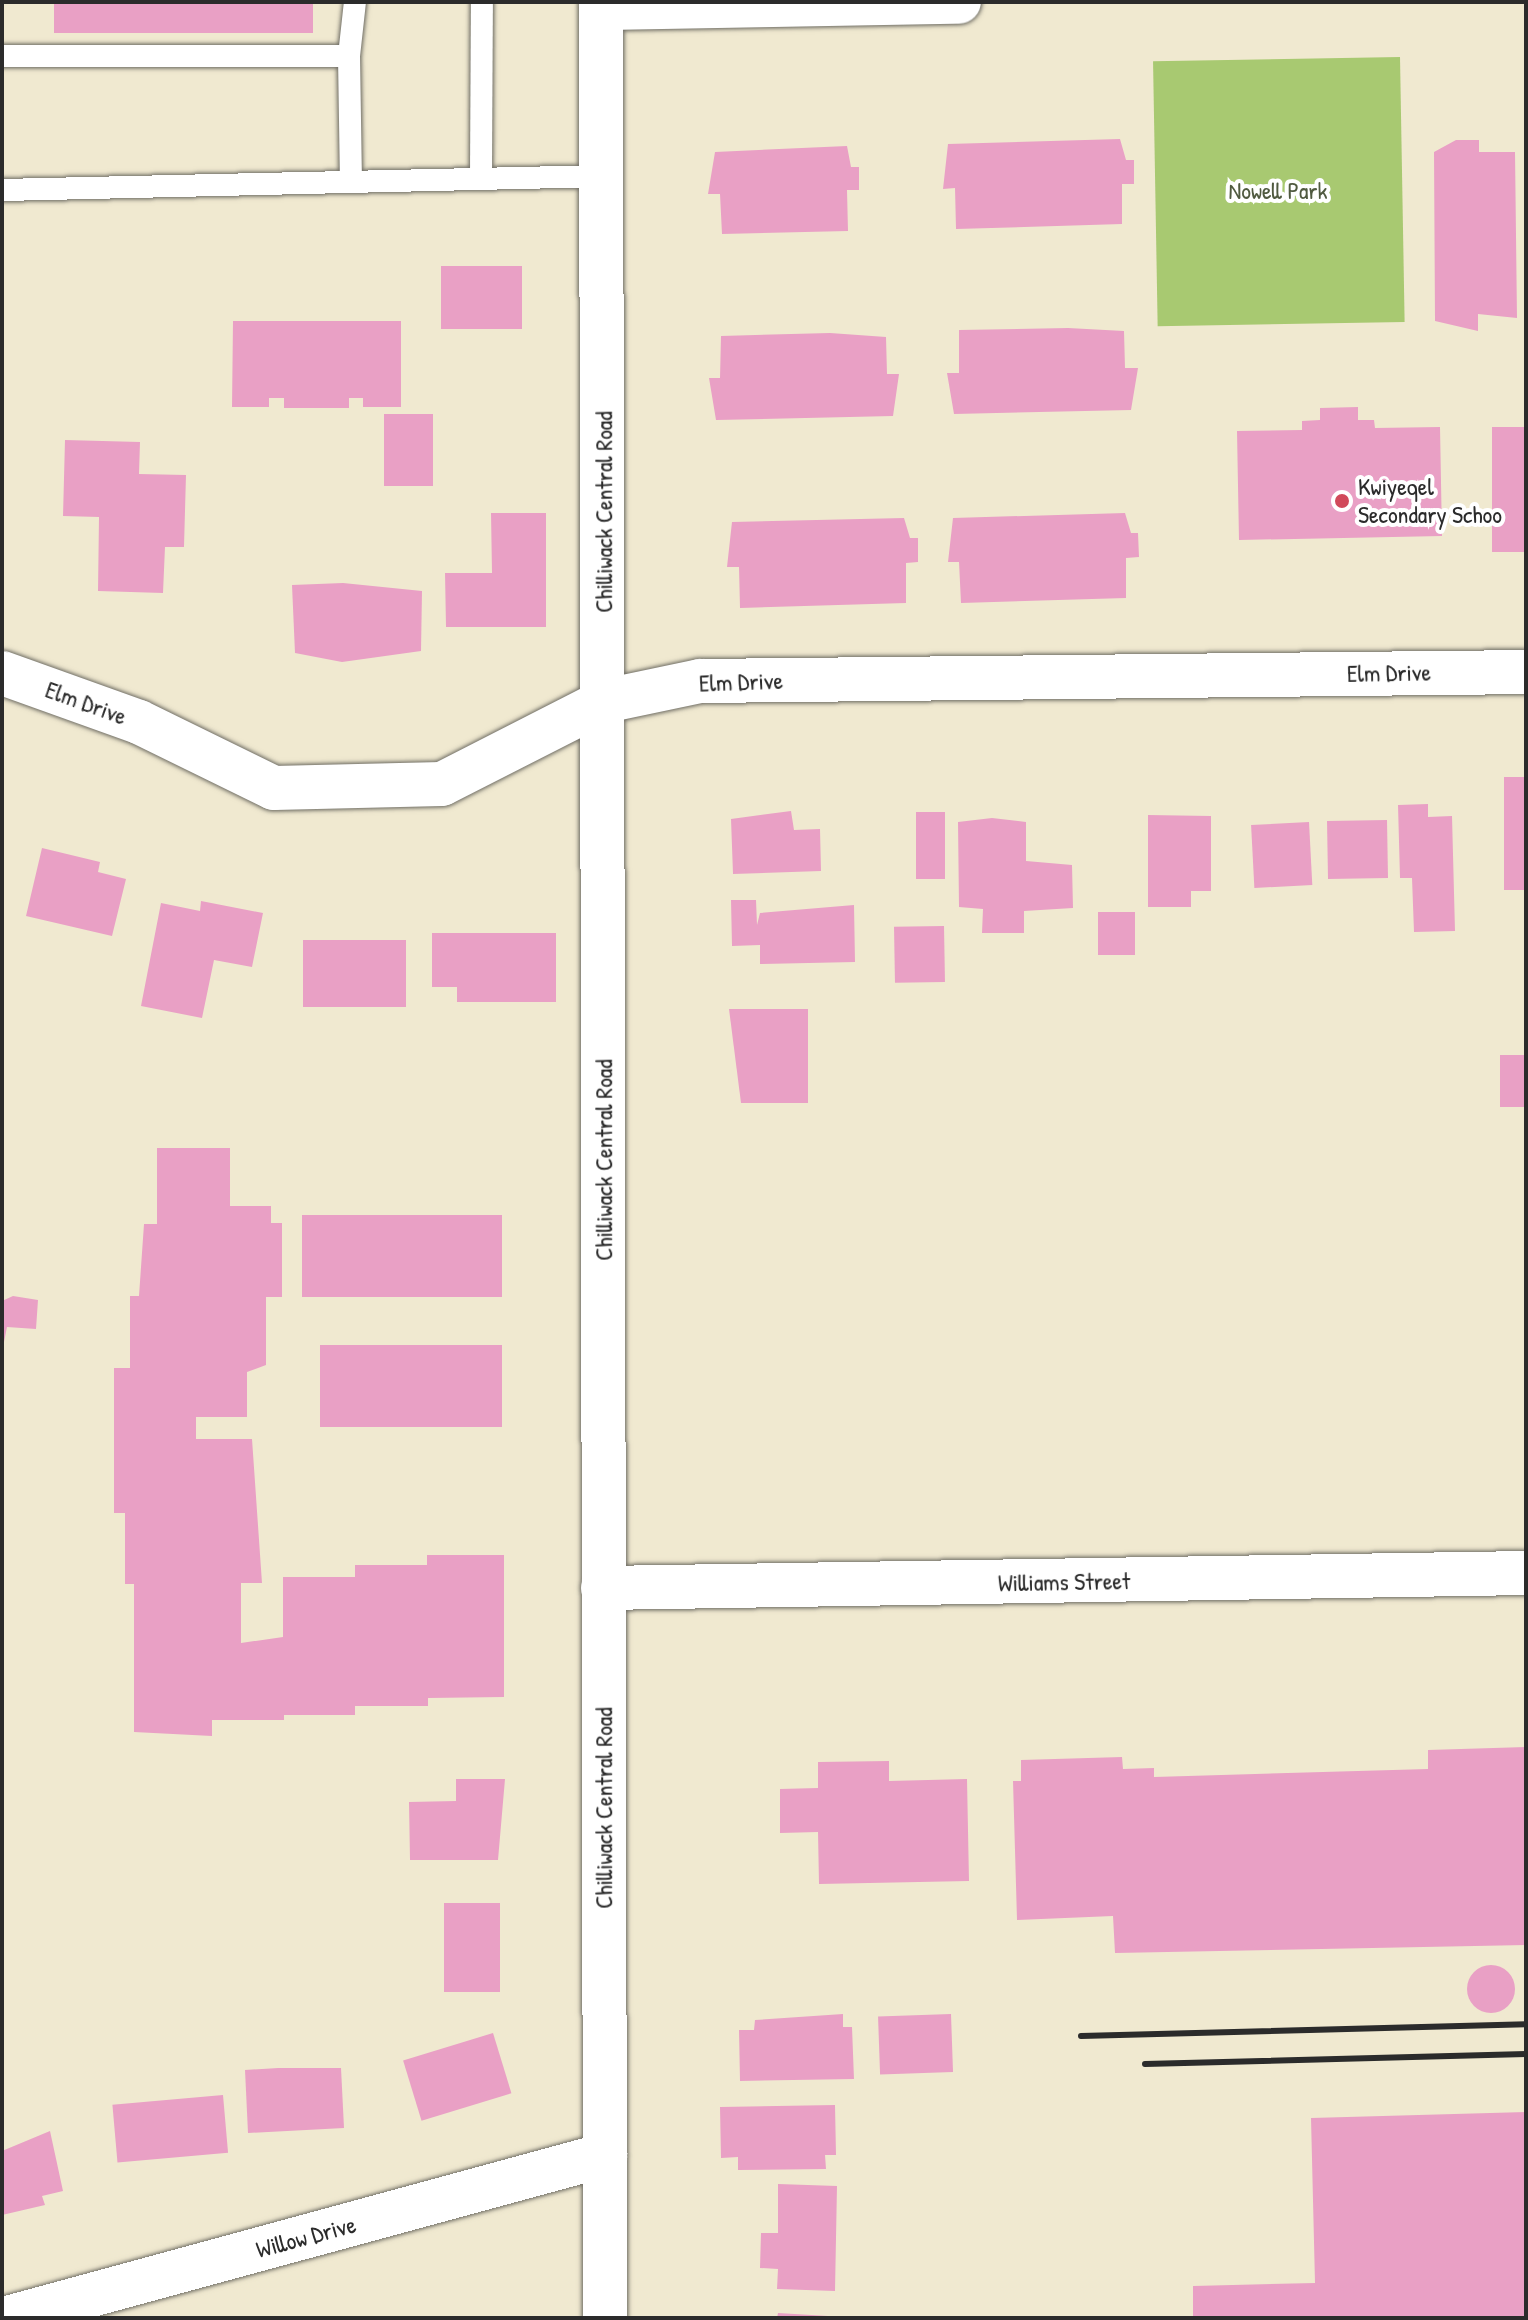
<!DOCTYPE html>
<html>
<head>
<meta charset="utf-8">
<style>
  body { margin:0 }
  #map { position:relative; width:1528px; height:2320px; overflow:hidden; background:#f0e9d0; font-family:"Patrick Hand",sans-serif }
  div>[style] { position:absolute }
  .green>* { inset:0; background:#a8c971; transform-origin:0 0 }
  .building>* { inset:0; background:#e9a0c5; transform-origin:0 0 }
  .round { border-radius:50% }
  .roads { filter:drop-shadow(0 0 2px #706e65) drop-shadow(0 0 2px #706e65) }
  .service>* { height:22px; margin:-11px; padding:0 11px; transform-origin:11px; border-radius:11px; background:#fff }
  .minor>* { height:44px; margin:-22px; padding:0 22px; transform-origin:22px; border-radius:22px; background:#fff }
  .tertiary>* { height:44px; margin:-22px; padding:0 22px; transform-origin:22px; border-radius:22px; background:#fff }
  .rail>* { height:6px; margin:-3px; padding:0 3px; transform-origin:3px; border-radius:3px; background:#2b2b2b }
  .dots>* { width:22px; height:22px; translate:-50% -50%; box-sizing:border-box; border:4px solid #fff; border-radius:50% }
  span { translate:-50% -50%; white-space:nowrap; text-align:center; line-height:1.15; -webkit-text-stroke:8px #fff; paint-order:stroke }
  .park-label { font-size:24px; color:#505a40 }
  .poi-label { font-size:24px; color:#2b2b2b }
  .left { translate:0 -50%; text-align:left }
  .street-label { font-size:24px; color:#2b2b2b }
  .frame { position:absolute; inset:0; border:4px solid #2b2b2b; pointer-events:none }
</style>
</head>
<body>
<div id="map">
  <div class="green">
    <i style="left:1400px;top:57px;width:265px;height:247px;rotate:89deg"></i>
  </div>
  <div class="building">
    <i style="left:54px;top:2px;width:259px;height:31px"></i>
    <i style="clip-path:polygon(1120px 139px,1126px 160px,1134px 160px,1134px 184px,1122px 184px,1122px 224px,956px 229px,955px 188px,943px 189px,948px 144px)"></i>
    <i style="clip-path:polygon(1456px 140px,1479px 140px,1479px 152px,1515px 152px,1517px 318px,1478px 314px,1478px 331px,1435px 321px,1434px 152px)"></i>
    <i style="clip-path:polygon(847px 146px,851px 167px,859px 167px,859px 190px,847px 190px,848px 231px,722px 234px,720px 194px,708px 194px,715px 152px)"></i>
    <i style="left:441px;top:266px;width:81px;height:63px"></i>
    <i style="clip-path:polygon(233px 321px,401px 321px,401px 407px,363px 407px,363px 398px,349px 398px,349px 408px,284px 408px,284px 398px,269px 398px,269px 407px,232px 407px)"></i>
    <i style="clip-path:polygon(1068px 328px,1124px 331px,1125px 368px,1138px 368px,1131px 410px,954px 414px,947px 373px,959px 373px,959px 330px)"></i>
    <i style="clip-path:polygon(830px 333px,886px 337px,887px 374px,899px 374px,893px 416px,716px 420px,709px 378px,720px 378px,721px 336px)"></i>
    <i style="clip-path:polygon(1358px 407px,1358px 420px,1374px 420px,1375px 428px,1440px 427px,1442px 536px,1239px 540px,1237px 431px,1302px 430px,1302px 421px,1320px 420px,1320px 408px)"></i>
    <i style="left:384px;top:414px;width:49px;height:72px"></i>
    <i style="left:1526px;top:427px;width:125px;height:34px;rotate:90deg"></i>
    <i style="clip-path:polygon(65px 440px,140px 442px,139px 474px,186px 475px,184px 547px,165px 547px,163px 593px,98px 591px,99px 517px,63px 516px)"></i>
    <i style="clip-path:polygon(491px 513px,546px 513px,546px 627px,446px 627px,445px 573px,492px 573px)"></i>
    <i style="clip-path:polygon(1125px 513px,1131px 533px,1138px 533px,1139px 557px,1126px 558px,1126px 598px,961px 603px,959px 562px,948px 562px,953px 518px)"></i>
    <i style="clip-path:polygon(904px 518px,910px 538px,918px 538px,918px 562px,906px 563px,906px 603px,740px 608px,739px 567px,727px 567px,732px 522px)"></i>
    <i style="clip-path:polygon(343px 583px,422px 591px,421px 651px,342px 662px,295px 653px,292px 585px)"></i>
    <i style="left:1504px;top:777px;width:22px;height:113px"></i>
    <i style="clip-path:polygon(1428px 804px,1428px 817px,1452px 816px,1455px 931px,1414px 932px,1412px 878px,1400px 878px,1398px 805px)"></i>
    <i style="clip-path:polygon(791px 811px,794px 830px,820px 829px,821px 871px,733px 874px,731px 819px)"></i>
    <i style="left:916px;top:812px;width:29px;height:67px"></i>
    <i style="clip-path:polygon(1148px 815px,1211px 816px,1211px 891px,1191px 891px,1191px 907px,1148px 907px)"></i>
    <i style="clip-path:polygon(992px 818px,1026px 822px,1026px 861px,1072px 865px,1073px 908px,1024px 911px,1024px 933px,982px 933px,983px 909px,959px 907px,958px 822px)"></i>
    <i style="left:1387px;top:820px;width:58px;height:60px;rotate:89deg"></i>
    <i style="left:1309px;top:822px;width:63px;height:58px;rotate:87deg"></i>
    <i style="clip-path:polygon(42px 848px,100px 862px,98px 872px,126px 879px,112px 936px,26px 916px)"></i>
    <i style="clip-path:polygon(731px 900px,756px 900px,757px 925px,760px 913px,854px 905px,855px 962px,760px 964px,760px 945px,732px 946px)"></i>
    <i style="clip-path:polygon(201px 901px,263px 913px,252px 967px,214px 960px,202px 1018px,141px 1006px,161px 903px,200px 911px)"></i>
    <i style="left:1098px;top:912px;width:37px;height:43px"></i>
    <i style="left:944px;top:926px;width:56px;height:50px;rotate:89deg"></i>
    <i style="clip-path:polygon(432px 933px,556px 933px,556px 1002px,457px 1002px,457px 987px,432px 987px)"></i>
    <i style="left:303px;top:940px;width:103px;height:67px"></i>
    <i style="clip-path:polygon(729px 1009px,808px 1009px,808px 1103px,741px 1103px)"></i>
    <i style="left:1526px;top:1055px;width:52px;height:26px;rotate:90deg"></i>
    <i style="clip-path:polygon(157px 1148px,230px 1148px,230px 1206px,271px 1206px,271px 1223px,282px 1223px,282px 1297px,266px 1297px,266px 1365px,247px 1372px,247px 1417px,196px 1417px,196px 1439px,252px 1439px,262px 1583px,241px 1583px,241px 1643px,283px 1637px,283px 1577px,355px 1577px,355px 1565px,427px 1565px,427px 1555px,504px 1555px,504px 1697px,428px 1698px,428px 1706px,355px 1706px,355px 1715px,284px 1715px,284px 1720px,212px 1720px,212px 1736px,134px 1732px,134px 1584px,125px 1584px,125px 1513px,114px 1513px,114px 1368px,130px 1368px,130px 1296px,139px 1296px,144px 1224px,157px 1224px)"></i>
    <i style="left:302px;top:1215px;width:200px;height:82px"></i>
    <i style="clip-path:polygon(13px 1296px,38px 1300px,36px 1329px,7px 1327px,2px 1352px,2px 1301px)"></i>
    <i style="left:320px;top:1345px;width:182px;height:82px"></i>
    <i style="clip-path:polygon(1526px 1747px,1526px 1945px,1115px 1953px,1113px 1916px,1017px 1920px,1013px 1781px,1021px 1781px,1021px 1760px,1122px 1757px,1123px 1769px,1154px 1768px,1154px 1777px,1428px 1769px,1428px 1750px)"></i>
    <i style="clip-path:polygon(889px 1761px,889px 1781px,967px 1779px,969px 1881px,819px 1884px,818px 1832px,780px 1833px,780px 1789px,818px 1788px,818px 1762px)"></i>
    <i style="clip-path:polygon(456px 1779px,505px 1779px,498px 1860px,410px 1860px,409px 1802px,456px 1801px)"></i>
    <i style="left:500px;top:1903px;width:89px;height:56px;rotate:90deg"></i>
    <i class="round" style="left:1467px;top:1965px;width:48px;height:48px"></i>
    <i style="clip-path:polygon(843px 2014px,843px 2027px,852px 2027px,854px 2079px,740px 2081px,739px 2030px,754px 2030px,755px 2020px)"></i>
    <i style="left:951px;top:2014px;width:58px;height:73px;rotate:88deg"></i>
    <i style="left:493px;top:2033px;width:63px;height:94px;rotate:73deg"></i>
    <i style="clip-path:polygon(278px 2068px,341px 2068px,344px 2128px,248px 2133px,245px 2070px)"></i>
    <i style="left:223px;top:2095px;width:58px;height:111px;rotate:85deg"></i>
    <i style="clip-path:polygon(835px 2105px,836px 2155px,825px 2155px,826px 2169px,738px 2170px,738px 2157px,721px 2158px,720px 2107px)"></i>
    <i style="clip-path:polygon(1526px 2112px,1526px 2318px,1193px 2318px,1193px 2286px,1315px 2283px,1311px 2118px)"></i>
    <i style="clip-path:polygon(50px 2131px,63px 2191px,42px 2196px,45px 2205px,2px 2215px,2px 2151px)"></i>
    <i style="clip-path:polygon(778px 2184px,837px 2186px,835px 2291px,777px 2289px,778px 2269px,760px 2268px,761px 2233px,778px 2233px)"></i>
    <i style="clip-path:polygon(778px 2313px,828px 2316px,828px 2318px,777px 2318px)"></i>
  </div>
  <div class="roads">
    <div class="service">
      <i style="left:2px;top:56px;width:347px"></i>
      <i style="left:349px;top:56px;width:121px;rotate:89.1deg"></i>
      <i style="left:349px;top:56px;width:54px;rotate:-83.7deg"></i>
      <i style="left:481px;top:175px;width:173px;rotate:-89.7deg"></i>
      <i style="left:2px;top:190px;width:601px;rotate:-1.33deg"></i>
    </div>
    <div class="minor">
      <i style="left:601px;top:8px;width:358px;rotate:-1deg"></i>
      <i style="left:2px;top:673px;width:145px;rotate:19.7deg"></i>
      <i style="left:139px;top:722px;width:150px;rotate:26.1deg"></i>
      <i style="left:274px;top:788px;width:168px;rotate:-1.4deg"></i>
      <i style="left:442px;top:784px;width:183px;rotate:-27deg"></i>
      <i style="left:605px;top:701px;width:97px;rotate:-11.9deg"></i>
      <i style="left:700px;top:681px;width:826px;rotate:-0.62deg"></i>
      <i style="left:603px;top:1588px;width:923px;rotate:-0.93deg"></i>
      <i style="left:7px;top:2318px;width:620px;rotate:-15.25deg"></i>
    </div>
    <div class="tertiary">
      <i style="left:601px;top:2px;width:2316px;rotate:89.9deg"></i>
    </div>
  </div>
  <div class="rail">
    <i style="left:1081px;top:2036px;width:445px;rotate:-1.5deg"></i>
    <i style="left:1145px;top:2064px;width:381px;rotate:-1.5deg"></i>
  </div>
  <div class="dots">
    <i style="left:1342px;top:501px;background:#d1495b"></i>
  </div>
  <div class="park-label">
    <span style="left:1278px;top:191px">Nowell Park</span>
  </div>
  <div class="poi-label">
    <span class="left" style="left:1358px;top:501px">Kwiyeqel<br>Secondary Schoo</span>
  </div>
  <div class="street-label">
    <span style="left:604px;top:512px;rotate:-90deg">Chilliwack Central Road</span>
    <span style="left:1389px;top:673px;rotate:-1deg">Elm Drive</span>
    <span style="left:741px;top:682px;rotate:-2deg">Elm Drive</span>
    <span style="left:86px;top:703px;rotate:20deg">Elm Drive</span>
    <span style="left:604px;top:1160px;rotate:-90deg">Chilliwack Central Road</span>
    <span style="left:1064px;top:1582px;rotate:-1deg">Williams Street</span>
    <span style="left:604px;top:1808px;rotate:-90deg">Chilliwack Central Road</span>
    <span style="left:306px;top:2237px;rotate:-15deg">Willow Drive</span>
  </div>
  <div class="frame"></div>
</div>
</body>
</html>
